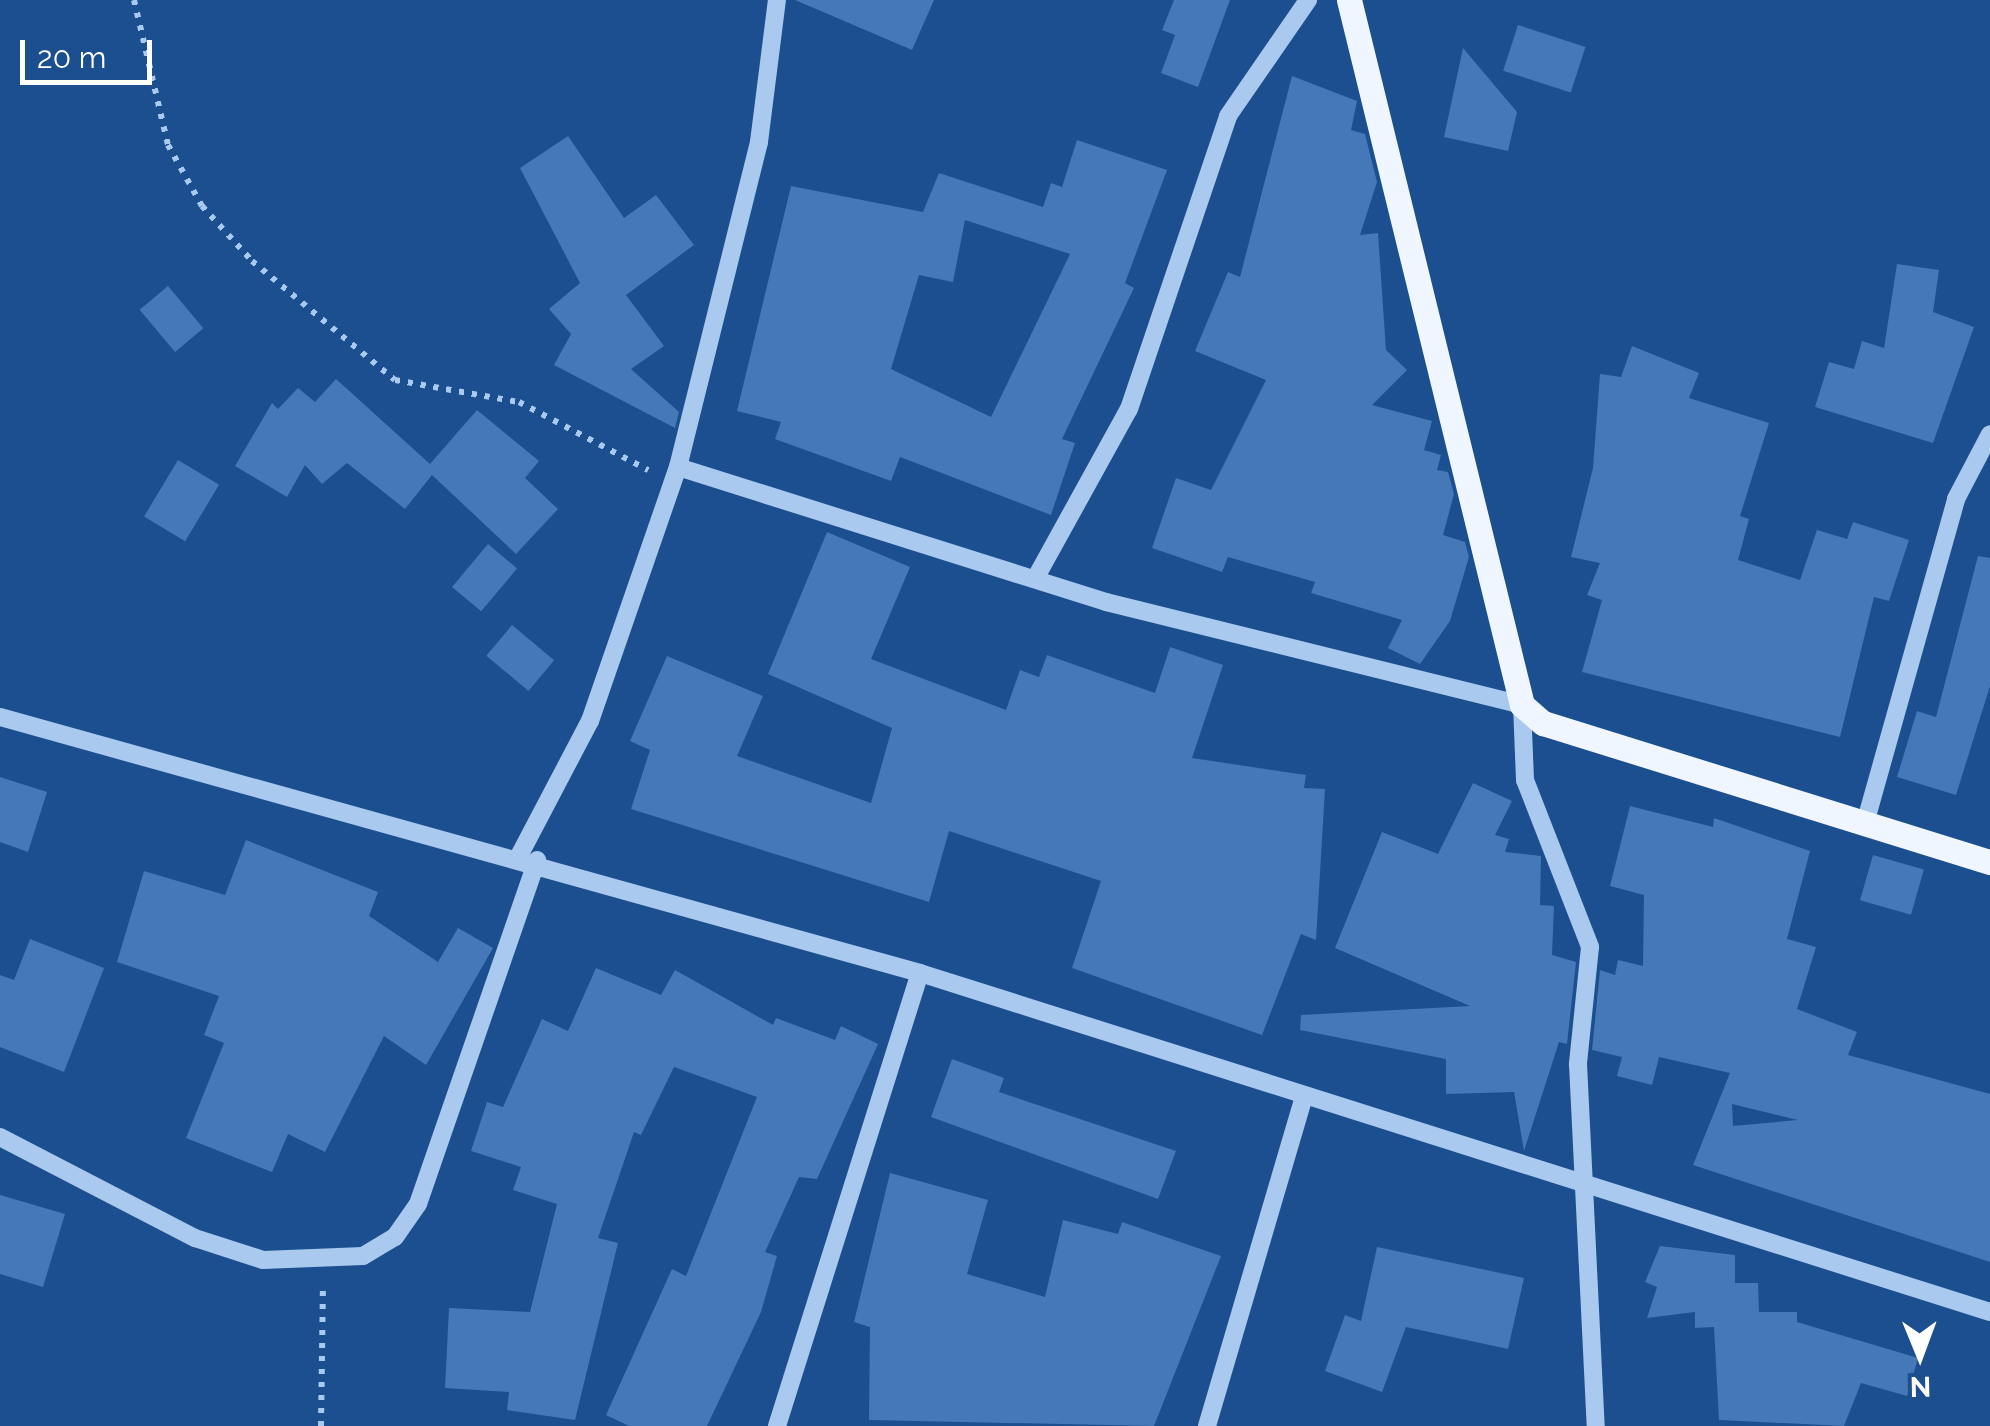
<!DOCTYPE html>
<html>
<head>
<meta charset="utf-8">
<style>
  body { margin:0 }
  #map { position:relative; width:1990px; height:1426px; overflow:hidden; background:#1b4f8f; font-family:Raleway,sans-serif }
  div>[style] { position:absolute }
  .building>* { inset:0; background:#4478b7; transform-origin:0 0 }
  .path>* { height:6px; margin-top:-3px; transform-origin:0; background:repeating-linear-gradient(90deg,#a9c9ee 0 5px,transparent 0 13px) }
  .minor>* { height:18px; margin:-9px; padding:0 9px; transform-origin:9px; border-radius:9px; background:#a9c9ee }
  .major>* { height:25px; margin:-12.5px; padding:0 12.5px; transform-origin:12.5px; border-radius:12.5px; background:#f0f6ff }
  span { translate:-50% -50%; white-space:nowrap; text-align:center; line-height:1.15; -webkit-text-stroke:9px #1b4f8f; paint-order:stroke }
  .north { position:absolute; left:1870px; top:1306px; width:100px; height:100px; -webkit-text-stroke:8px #1b4f8f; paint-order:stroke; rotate:179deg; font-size:28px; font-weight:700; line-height:40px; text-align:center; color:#fff }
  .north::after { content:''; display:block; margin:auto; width:35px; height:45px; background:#fff; clip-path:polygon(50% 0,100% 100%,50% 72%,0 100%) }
  .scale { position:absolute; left:20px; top:40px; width:132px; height:45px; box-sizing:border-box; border:5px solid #fff; border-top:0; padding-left:12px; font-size:30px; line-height:35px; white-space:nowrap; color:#fff; -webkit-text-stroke:8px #1b4f8f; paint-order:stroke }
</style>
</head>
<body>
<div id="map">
  <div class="building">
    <i style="clip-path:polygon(795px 0,934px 0,912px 50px)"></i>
    <i style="clip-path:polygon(1174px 0,1230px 0,1198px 87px,1161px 73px,1175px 35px,1162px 30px)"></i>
    <i style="left:1518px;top:25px;width:71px;height:48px;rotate:18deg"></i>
    <i style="clip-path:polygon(1463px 48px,1517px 112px,1508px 151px,1444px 137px)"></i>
    <i style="clip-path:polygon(1292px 76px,1357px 101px,1351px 130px,1365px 134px,1377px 182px,1360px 235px,1378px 233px,1386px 350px,1407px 370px,1372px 405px,1432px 421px,1424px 450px,1441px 455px,1437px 470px,1448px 472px,1454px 494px,1443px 535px,1465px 542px,1469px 557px,1450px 621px,1420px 664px,1388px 648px,1402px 620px,1311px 593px,1315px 582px,1228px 557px,1222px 572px,1152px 548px,1176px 478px,1211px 490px,1266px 380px,1195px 351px,1228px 272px,1240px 277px)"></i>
    <i style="clip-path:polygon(568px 136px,624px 218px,656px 195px,694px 245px,626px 295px,664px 346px,631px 369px,679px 412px,675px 428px,554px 365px,571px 334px,549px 309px,580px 283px,520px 168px)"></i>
    <i style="clip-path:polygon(evenodd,1077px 140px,1167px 170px,1125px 283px,1134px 288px,1062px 439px,1075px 443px,1051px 515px,900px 457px,891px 481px,775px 439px,781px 422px,737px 411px,791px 186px,923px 212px,939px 173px,1043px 207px,1051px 183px,1062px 187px,1077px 140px,965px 220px,1070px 254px,991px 417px,891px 369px,919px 275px,953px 282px,965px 220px)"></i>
    <i style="clip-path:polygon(1897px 264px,1939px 270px,1933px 312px,1974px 327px,1933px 443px,1815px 407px,1829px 362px,1854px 369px,1862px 341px,1884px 348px)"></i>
    <i style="left:168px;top:286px;width:55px;height:37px;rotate:50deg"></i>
    <i style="clip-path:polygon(1632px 346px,1699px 373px,1689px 398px,1769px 423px,1740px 516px,1749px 519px,1738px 560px,1800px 580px,1817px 530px,1847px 539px,1853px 522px,1909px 540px,1889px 601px,1874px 597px,1840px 737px,1582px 672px,1602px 600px,1587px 595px,1600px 563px,1571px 557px,1593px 468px,1600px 374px,1621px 377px)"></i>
    <i style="clip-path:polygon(336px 379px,430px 464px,477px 410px,539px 461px,525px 478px,558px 509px,516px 554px,432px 475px,405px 509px,347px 463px,322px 484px,305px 465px,287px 497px,235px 466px,272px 403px,278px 409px,298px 388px,315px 402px)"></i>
    <i style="left:178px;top:460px;width:48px;height:66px;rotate:31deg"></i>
    <i style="clip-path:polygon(827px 532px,910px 567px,871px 659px,1006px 710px,1020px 670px,1039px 677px,1047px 655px,1155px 693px,1170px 647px,1223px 665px,1192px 758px,1306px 775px,1304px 788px,1325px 789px,1316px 940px,1301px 934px,1262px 1035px,1072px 968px,1101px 881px,949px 831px,929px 902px,631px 809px,650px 750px,630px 741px,667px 656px,763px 696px,737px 756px,871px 803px,892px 728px,768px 674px)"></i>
    <i style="left:488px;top:544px;width:38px;height:56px;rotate:40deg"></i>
    <i style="clip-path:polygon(1978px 556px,1990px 558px,1990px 686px,1956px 795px,1897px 777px,1917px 711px,1936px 717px)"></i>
    <i style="left:512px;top:625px;width:55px;height:40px;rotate:40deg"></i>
    <i style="clip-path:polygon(0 777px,47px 792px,28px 852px,0 842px)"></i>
    <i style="clip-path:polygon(1473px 783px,1512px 801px,1495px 835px,1509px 839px,1505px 852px,1541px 856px,1540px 905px,1554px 906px,1552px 955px,1576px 962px,1567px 1044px,1559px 1042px,1524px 1151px,1514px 1092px,1446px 1094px,1446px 1059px,1300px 1030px,1301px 1015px,1470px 1006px,1335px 948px,1382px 832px,1438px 854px)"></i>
    <i style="clip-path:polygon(evenodd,1630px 806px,1713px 827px,1714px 818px,1810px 851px,1787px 939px,1816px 947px,1797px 1009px,1857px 1032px,1848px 1055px,1990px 1094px,1990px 1262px,1693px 1165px,1730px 1073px,1659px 1057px,1652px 1085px,1617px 1076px,1622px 1057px,1592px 1050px,1600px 970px,1615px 975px,1618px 960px,1643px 966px,1644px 895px,1610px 886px,1630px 806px,1732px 1104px,1798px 1120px,1733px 1126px,1732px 1104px)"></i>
    <i style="clip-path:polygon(246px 840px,378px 892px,369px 916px,438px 962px,458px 928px,493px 948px,426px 1065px,384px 1036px,325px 1152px,288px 1134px,272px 1172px,186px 1138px,224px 1043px,204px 1035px,219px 996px,117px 962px,144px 871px,225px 895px)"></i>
    <i style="left:1873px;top:855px;width:53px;height:47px;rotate:16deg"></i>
    <i style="clip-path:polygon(30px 939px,104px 968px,64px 1072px,0 1047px,0 975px,14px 980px)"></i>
    <i style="clip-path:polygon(596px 968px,661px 995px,675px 970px,773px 1025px,776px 1018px,835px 1040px,841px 1026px,878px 1044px,817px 1179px,799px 1177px,765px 1252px,777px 1256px,761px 1312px,707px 1426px,629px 1426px,606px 1415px,672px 1269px,686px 1276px,757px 1097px,674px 1067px,641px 1135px,634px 1132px,598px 1238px,618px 1243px,575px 1420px,507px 1410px,509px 1392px,445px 1388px,449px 1308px,530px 1312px,557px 1204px,513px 1190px,521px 1167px,471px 1151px,487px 1102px,503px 1107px,542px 1019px,568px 1031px)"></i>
    <i style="clip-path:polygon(952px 1059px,1004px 1078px,999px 1092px,1176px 1151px,1158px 1199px,931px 1117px)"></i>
    <i style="clip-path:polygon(890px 1173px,988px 1200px,967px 1274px,1045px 1297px,1063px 1220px,1118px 1234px,1122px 1222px,1221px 1256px,1154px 1426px,869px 1420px,870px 1327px,854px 1322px)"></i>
    <i style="clip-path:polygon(0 1195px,65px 1214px,43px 1287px,0 1274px)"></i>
    <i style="clip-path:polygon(1660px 1246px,1735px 1255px,1735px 1283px,1758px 1283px,1759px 1312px,1797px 1312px,1797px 1322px,1918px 1358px,1907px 1396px,1861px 1383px,1844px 1426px,1719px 1420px,1714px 1327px,1695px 1328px,1695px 1312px,1647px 1318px,1657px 1287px,1645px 1282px)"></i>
    <i style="clip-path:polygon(1377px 1247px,1524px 1278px,1508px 1349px,1406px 1327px,1382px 1392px,1325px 1371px,1345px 1315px,1361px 1321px)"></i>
  </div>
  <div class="path">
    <i style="left:134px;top:0;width:149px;rotate:76.8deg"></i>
    <i style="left:168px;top:145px;width:70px;rotate:60.9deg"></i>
    <i style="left:202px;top:206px;width:74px;rotate:47.7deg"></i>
    <i style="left:252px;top:261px;width:186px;rotate:39.8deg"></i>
    <i style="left:395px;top:380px;width:126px;rotate:10.1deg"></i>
    <i style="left:519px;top:402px;width:146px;rotate:27.8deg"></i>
    <i style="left:321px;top:1426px;width:140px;rotate:-89.2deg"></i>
  </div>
  <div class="minor">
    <i style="left:678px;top:467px;width:449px;rotate:17.5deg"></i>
    <i style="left:1106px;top:602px;width:429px;rotate:13.9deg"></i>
    <i style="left:1522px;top:705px;width:75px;rotate:87.7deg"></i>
    <i style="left:1525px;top:780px;width:179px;rotate:68.7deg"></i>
    <i style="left:1590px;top:947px;width:118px;rotate:95.9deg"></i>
    <i style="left:1578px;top:1064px;width:362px;rotate:87.2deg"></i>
    <i style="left:1035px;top:579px;width:194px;rotate:-61.1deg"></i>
    <i style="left:1129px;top:409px;width:309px;rotate:-71.3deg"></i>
    <i style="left:1228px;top:116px;width:141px;rotate:-55.4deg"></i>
    <i style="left:0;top:717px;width:955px;rotate:15.55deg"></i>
    <i style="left:920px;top:973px;width:1122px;rotate:17.58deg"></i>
    <i style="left:1866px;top:820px;width:333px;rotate:-74.3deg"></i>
    <i style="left:1956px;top:499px;width:73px;rotate:-62.4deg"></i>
    <i style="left:519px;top:856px;width:153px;rotate:-62.3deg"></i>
    <i style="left:590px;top:721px;width:269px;rotate:-70.9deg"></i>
    <i style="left:678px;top:467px;width:335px;rotate:-76deg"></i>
    <i style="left:759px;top:142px;width:143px;rotate:-82.8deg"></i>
    <i style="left:0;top:1137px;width:220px;rotate:27.4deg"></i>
    <i style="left:195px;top:1238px;width:71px;rotate:17.9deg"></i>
    <i style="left:263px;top:1260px;width:100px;rotate:-2.3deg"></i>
    <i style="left:363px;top:1256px;width:37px;rotate:-31deg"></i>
    <i style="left:395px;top:1237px;width:40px;rotate:-55.1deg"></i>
    <i style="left:418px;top:1204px;width:364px;rotate:-70.9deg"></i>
    <i style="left:777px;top:1426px;width:475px;rotate:-72.5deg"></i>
    <i style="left:1207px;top:1426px;width:344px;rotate:-73.6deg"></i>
  </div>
  <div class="major">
    <i style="left:1349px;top:0;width:726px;rotate:76.21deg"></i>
    <i style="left:1522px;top:705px;width:28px;rotate:41deg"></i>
    <i style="left:1543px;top:723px;width:468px;rotate:17.3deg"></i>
  </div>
  <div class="north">N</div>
  <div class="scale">20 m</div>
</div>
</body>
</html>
